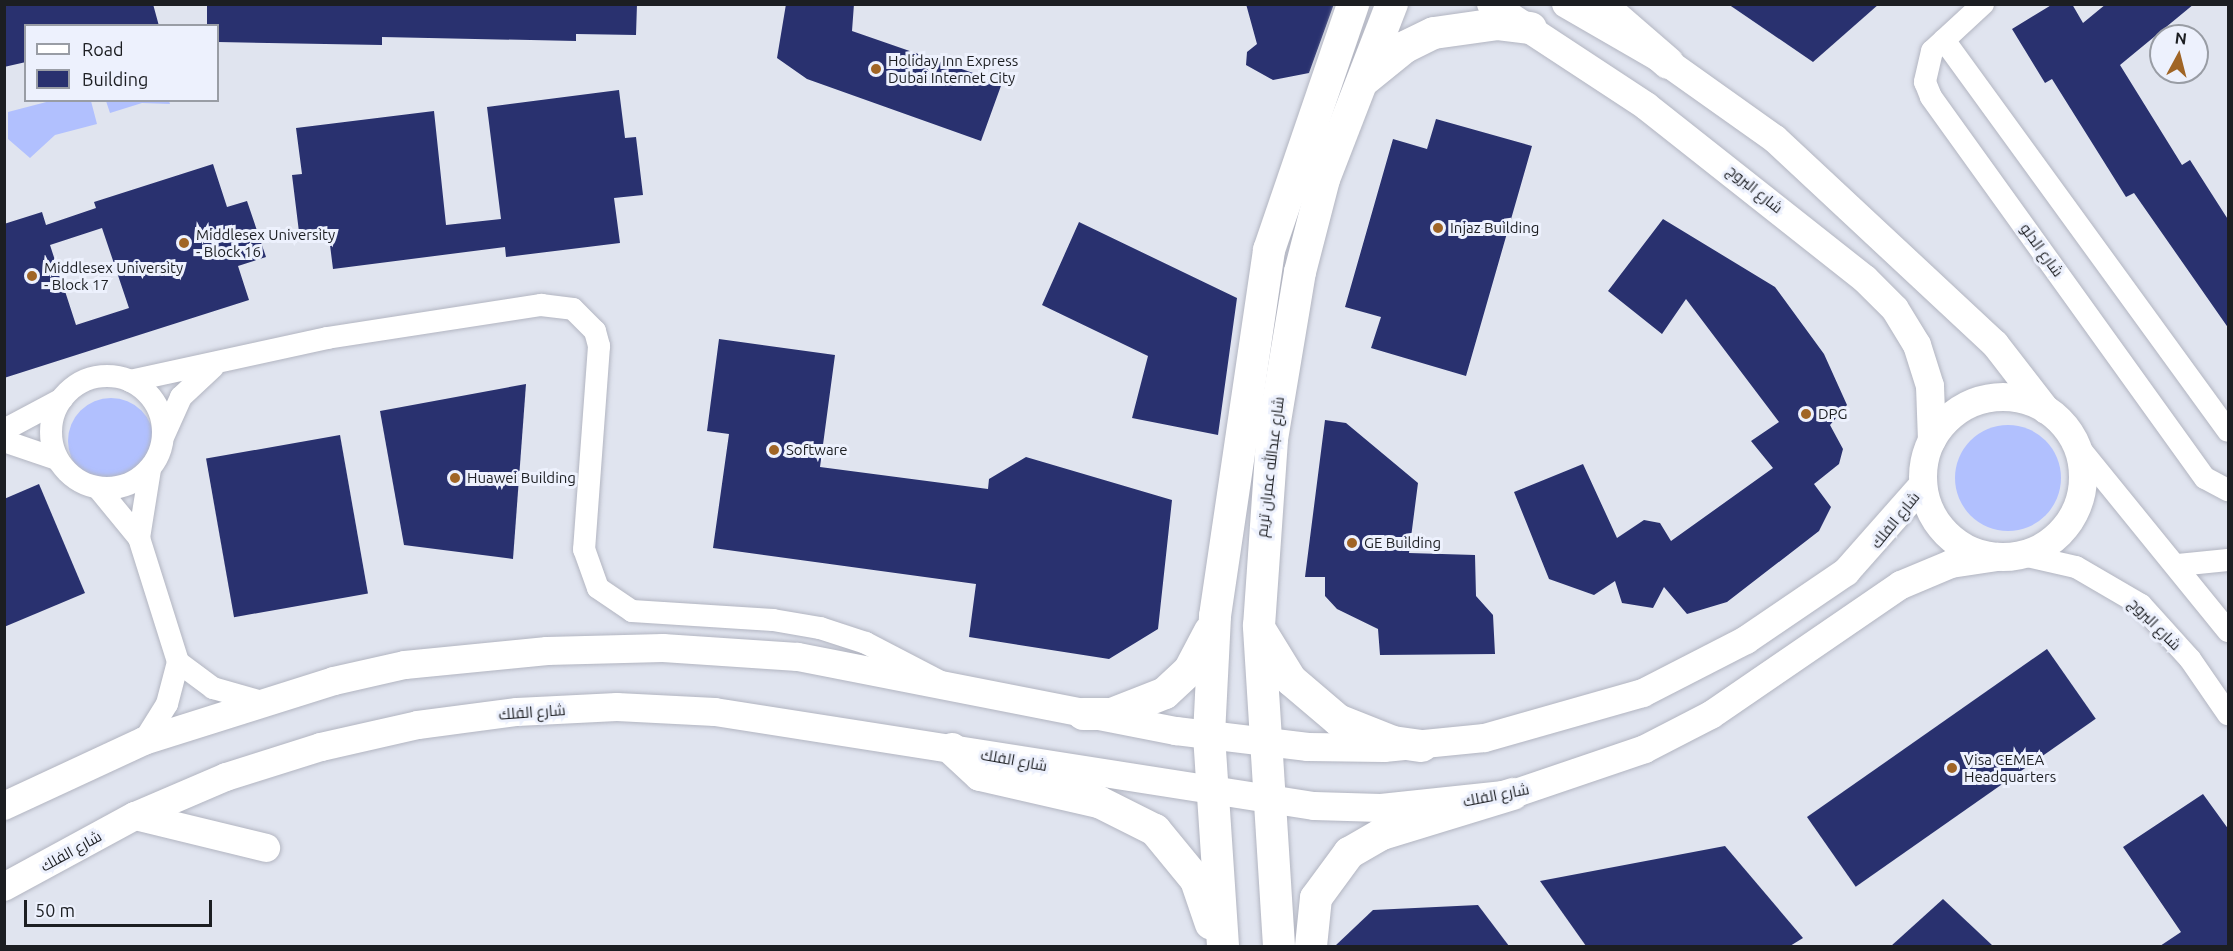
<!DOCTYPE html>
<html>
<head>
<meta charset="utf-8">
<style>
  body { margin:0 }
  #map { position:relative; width:2233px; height:951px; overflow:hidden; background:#e0e4ef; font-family:Ubuntu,Cairo,sans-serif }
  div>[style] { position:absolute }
  .green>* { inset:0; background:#b1c0fe }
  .round { border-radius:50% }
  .building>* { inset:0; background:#29316f; transform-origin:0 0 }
  .roads { filter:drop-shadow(0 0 2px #b2b5c1) drop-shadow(0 0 2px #b2b5c1) }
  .minor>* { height:22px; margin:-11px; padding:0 11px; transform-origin:11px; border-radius:11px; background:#fff }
  .minor>.ring { margin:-11px; padding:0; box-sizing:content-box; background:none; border:22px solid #fff; border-radius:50% }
  .tertiary>* { height:28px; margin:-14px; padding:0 14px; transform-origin:14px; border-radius:14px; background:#fff }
  .tertiary>.ring { margin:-14px; padding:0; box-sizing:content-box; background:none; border:28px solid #fff; border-radius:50% }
  .secondary>* { height:32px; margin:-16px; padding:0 16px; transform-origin:16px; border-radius:16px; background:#fff }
  .dots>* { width:16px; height:16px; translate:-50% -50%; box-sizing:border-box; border:3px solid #edf1fd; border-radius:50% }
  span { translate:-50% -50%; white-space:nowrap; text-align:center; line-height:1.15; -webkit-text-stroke:6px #edf1fd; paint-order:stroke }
  .poi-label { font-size:15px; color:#1c1e22 }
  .left { translate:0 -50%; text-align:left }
  .street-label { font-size:15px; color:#1c1e22 }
  .frame { position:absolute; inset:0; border:6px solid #1c1e22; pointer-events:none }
  .legend { position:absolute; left:24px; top:24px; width:195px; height:78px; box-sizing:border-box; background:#edf1fd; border:2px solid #999da5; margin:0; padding:8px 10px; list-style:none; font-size:18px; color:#1c1e22 }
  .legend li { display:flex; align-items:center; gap:12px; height:30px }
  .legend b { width:30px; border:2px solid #999da5 }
  .north { position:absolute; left:2149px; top:24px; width:60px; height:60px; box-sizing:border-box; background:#edf1fd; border:2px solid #999da5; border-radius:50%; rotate:7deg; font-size:16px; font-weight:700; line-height:24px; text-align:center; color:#1c1e22 }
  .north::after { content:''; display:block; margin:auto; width:21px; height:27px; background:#a06526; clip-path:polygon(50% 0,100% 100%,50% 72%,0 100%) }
  .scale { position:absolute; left:24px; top:900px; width:188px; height:27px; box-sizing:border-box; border:3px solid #1c1e22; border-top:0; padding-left:8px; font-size:18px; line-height:21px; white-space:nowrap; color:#1c1e22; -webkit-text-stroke:4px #edf1fd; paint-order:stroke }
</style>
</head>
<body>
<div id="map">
  <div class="green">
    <i style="clip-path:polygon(54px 100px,91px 101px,97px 124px,55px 135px,30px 158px,8px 139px,8px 112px)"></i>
    <i style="clip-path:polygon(106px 101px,169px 101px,170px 104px,142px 103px,110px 113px)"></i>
    <i class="round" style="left:68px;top:398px;width:86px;height:86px"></i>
    <i class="round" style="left:1955px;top:425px;width:106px;height:106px"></i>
  </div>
  <div class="building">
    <i style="clip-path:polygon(4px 4px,153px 4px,159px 26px,26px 26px,26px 62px,4px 67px)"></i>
    <i style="clip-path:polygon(207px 4px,637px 4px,636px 35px,576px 34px,576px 41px,382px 37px,382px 45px,218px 42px,218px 26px,207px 26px)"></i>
    <i style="clip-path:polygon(786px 4px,854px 4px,852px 31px,1002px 83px,981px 141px,807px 79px,777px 58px)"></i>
    <i style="clip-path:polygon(1246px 4px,1334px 4px,1309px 73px,1273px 80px,1246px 65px,1247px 52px,1257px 44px)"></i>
    <i style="clip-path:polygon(1728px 4px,1879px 4px,1813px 62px)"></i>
    <i style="clip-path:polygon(2053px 4px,2072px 4px,2083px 23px,2106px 4px,2194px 4px,2120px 65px,2182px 165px,2190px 160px,2229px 221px,2229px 329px,2134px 193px,2126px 197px,2052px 79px,2045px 83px,2012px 29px)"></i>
    <i style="clip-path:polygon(619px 90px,625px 138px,636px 137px,643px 195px,614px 198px,620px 243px,506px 257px,505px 247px,333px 269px,328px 229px,299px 232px,292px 175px,302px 174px,296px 128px,434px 111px,446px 225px,501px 219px,487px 107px)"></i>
    <i style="clip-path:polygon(1436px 119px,1532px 146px,1466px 376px,1371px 348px,1381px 317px,1345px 307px,1393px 139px,1427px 149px)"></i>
    <i style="clip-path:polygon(evenodd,213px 164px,227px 207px,247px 201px,266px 257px,238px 266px,249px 300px,4px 378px,4px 224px,42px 212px,46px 225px,96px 208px,94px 202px,213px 164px,102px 228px,129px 308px,76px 325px,50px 245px,102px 228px)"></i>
    <i style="clip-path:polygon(1663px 219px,1775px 287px,1824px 354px,1847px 405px,1830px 425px,1843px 449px,1839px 464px,1814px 484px,1831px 507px,1819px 531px,1727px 602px,1687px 614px,1664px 587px,1653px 608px,1622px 603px,1615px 581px,1594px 595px,1549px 579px,1514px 492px,1583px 464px,1617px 538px,1644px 520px,1660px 523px,1671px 541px,1773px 468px,1751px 441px,1779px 422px,1686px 299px,1662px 334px,1608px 291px)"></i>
    <i style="clip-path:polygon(1079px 222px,1237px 298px,1218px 435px,1132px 418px,1148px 356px,1042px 305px)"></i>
    <i style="clip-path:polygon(719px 339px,835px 355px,820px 467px,988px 489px,989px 479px,1026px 457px,1172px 500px,1158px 629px,1109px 659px,969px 637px,976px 584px,713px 548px,729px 434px,707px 431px)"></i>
    <i style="clip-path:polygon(526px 384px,513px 559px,404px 545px,380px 411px)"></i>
    <i style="clip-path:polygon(1325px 420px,1346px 423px,1418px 483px,1409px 553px,1475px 555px,1476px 596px,1493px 615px,1495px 654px,1380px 655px,1378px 629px,1337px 609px,1325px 596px,1325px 577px,1305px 577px)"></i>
    <i style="left:340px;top:435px;width:161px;height:136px;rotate:80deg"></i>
    <i style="clip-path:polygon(39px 484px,85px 593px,4px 627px,4px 499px)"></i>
    <i style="left:2047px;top:649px;width:85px;height:293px;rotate:55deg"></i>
    <i style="clip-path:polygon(2203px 794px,2229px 830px,2229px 946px,2160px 946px,2181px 932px,2123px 847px)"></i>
    <i style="clip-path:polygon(1725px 846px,1803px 938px,1790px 946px,1586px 946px,1540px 881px)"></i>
    <i style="clip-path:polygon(1943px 899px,1993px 946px,1891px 946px)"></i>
    <i style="clip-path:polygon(1478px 905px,1509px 946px,1335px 946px,1373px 910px)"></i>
  </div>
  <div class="roads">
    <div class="minor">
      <i style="left:1983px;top:4px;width:69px;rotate:137.3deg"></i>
      <i style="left:1932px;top:51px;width:32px;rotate:103deg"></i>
      <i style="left:1925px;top:82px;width:16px;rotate:68deg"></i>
      <i style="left:1931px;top:97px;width:469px;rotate:54.3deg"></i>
      <i style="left:2205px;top:478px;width:26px;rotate:28deg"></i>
      <i style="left:1944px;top:40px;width:483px;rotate:54deg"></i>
      <i class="ring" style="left:51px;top:376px;width:90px;height:90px"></i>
      <i style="left:130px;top:381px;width:202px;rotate:-12.3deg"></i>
      <i style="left:327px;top:338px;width:217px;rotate:-8.8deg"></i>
      <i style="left:541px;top:305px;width:32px;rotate:7deg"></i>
      <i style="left:573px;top:309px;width:31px;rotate:45deg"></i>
      <i style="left:595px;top:331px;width:16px;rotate:75deg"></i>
      <i style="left:599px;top:346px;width:204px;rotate:94.2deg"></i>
      <i style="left:584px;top:549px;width:41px;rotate:70.3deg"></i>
      <i style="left:598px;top:588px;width:41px;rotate:34.1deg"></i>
      <i style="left:632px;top:611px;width:141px;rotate:3.7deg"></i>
      <i style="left:773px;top:620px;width:48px;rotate:9.7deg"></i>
      <i style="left:820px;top:628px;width:48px;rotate:18.1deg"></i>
      <i style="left:866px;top:643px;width:82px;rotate:27.5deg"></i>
      <i style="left:4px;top:430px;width:66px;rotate:-28.1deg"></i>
      <i style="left:164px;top:435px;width:42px;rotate:-65.9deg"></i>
      <i style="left:181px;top:397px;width:44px;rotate:-43.2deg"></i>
      <i style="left:4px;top:441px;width:56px;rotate:18.8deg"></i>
      <i style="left:2076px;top:444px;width:241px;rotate:50.9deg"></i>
      <i style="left:98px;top:488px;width:65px;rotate:50.6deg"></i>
      <i style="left:139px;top:538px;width:130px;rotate:72.5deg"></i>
      <i style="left:178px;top:662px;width:43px;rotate:104.7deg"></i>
      <i style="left:167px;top:704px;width:44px;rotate:121.9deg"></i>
      <i style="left:139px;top:538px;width:70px;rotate:-80.9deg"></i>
      <i style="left:2023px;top:555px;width:54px;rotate:12.8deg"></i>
      <i style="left:2076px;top:567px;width:75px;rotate:30.3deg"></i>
      <i style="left:2141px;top:605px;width:73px;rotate:47.8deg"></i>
      <i style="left:2190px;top:659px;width:67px;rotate:55.4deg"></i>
      <i style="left:2178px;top:565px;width:50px;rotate:-5.7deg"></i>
      <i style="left:178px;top:662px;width:44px;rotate:36.6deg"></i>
      <i style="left:213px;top:688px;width:51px;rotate:15.9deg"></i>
    </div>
    <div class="tertiary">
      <i style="left:1491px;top:4px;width:186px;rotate:33.3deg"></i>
      <i style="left:1646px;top:106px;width:279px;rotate:38.3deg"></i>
      <i style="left:1865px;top:279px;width:42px;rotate:45deg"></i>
      <i style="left:1895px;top:309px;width:42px;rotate:58.6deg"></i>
      <i style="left:1917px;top:345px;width:43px;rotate:72.4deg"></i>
      <i style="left:1930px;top:386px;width:54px;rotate:87.9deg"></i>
      <i style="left:1566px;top:4px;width:118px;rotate:30deg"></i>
      <i style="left:1668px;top:63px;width:131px;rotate:35.4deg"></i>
      <i style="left:1775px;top:139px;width:301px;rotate:43deg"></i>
      <i style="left:1995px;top:344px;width:83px;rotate:52.3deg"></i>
      <i class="ring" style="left:1923px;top:397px;width:132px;height:132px"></i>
      <i style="left:4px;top:806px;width:154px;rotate:-24.9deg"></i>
      <i style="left:144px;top:741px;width:199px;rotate:-17.5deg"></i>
      <i style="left:334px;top:681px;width:73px;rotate:-12.7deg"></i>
      <i style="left:405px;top:665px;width:143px;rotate:-5.6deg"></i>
      <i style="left:547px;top:651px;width:116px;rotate:-1.5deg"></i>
      <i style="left:663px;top:648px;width:135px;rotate:3.8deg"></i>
      <i style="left:798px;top:657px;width:385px;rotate:11.1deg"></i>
      <i style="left:1176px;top:731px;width:133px;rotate:6.9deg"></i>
      <i style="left:1308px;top:747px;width:76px;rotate:0.8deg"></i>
      <i style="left:1384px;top:748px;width:101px;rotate:-5.7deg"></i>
      <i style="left:1485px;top:738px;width:164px;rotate:-15.9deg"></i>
      <i style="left:1643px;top:693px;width:116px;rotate:-27.2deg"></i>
      <i style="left:1746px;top:640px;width:121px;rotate:-34.2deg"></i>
      <i style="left:1846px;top:572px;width:116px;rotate:-48.5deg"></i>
      <i style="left:135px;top:816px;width:135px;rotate:13.7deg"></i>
      <i style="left:4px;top:887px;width:149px;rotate:-28.5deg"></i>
      <i style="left:135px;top:816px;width:99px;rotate:-23.2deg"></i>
      <i style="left:226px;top:777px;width:100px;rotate:-17.5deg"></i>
      <i style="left:321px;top:747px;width:99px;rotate:-12.8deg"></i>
      <i style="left:418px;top:725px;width:100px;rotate:-7.5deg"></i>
      <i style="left:517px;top:712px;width:100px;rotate:-2.9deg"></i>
      <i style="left:617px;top:707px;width:98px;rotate:2.9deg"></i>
      <i style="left:715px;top:712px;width:606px;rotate:8.92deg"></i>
      <i style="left:1314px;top:806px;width:67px;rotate:1.7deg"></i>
      <i style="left:1381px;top:808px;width:133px;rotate:-6.1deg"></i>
      <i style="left:1513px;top:794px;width:139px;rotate:-18.8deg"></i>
      <i style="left:1645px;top:749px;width:74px;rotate:-27.3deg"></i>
      <i style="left:1711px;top:715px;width:230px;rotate:-34.4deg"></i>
      <i style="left:1901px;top:585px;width:54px;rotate:-22.8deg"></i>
      <i style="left:1951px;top:564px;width:47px;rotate:-8.7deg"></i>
    </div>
    <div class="secondary">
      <i style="left:1600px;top:4px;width:90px;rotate:40.9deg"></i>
      <i style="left:1363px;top:81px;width:54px;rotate:-39deg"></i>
      <i style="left:1405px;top:47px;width:32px;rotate:-26deg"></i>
      <i style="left:1434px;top:33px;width:65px;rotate:-8deg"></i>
      <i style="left:1498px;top:24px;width:33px;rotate:7deg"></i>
      <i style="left:1262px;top:633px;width:55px;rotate:58.3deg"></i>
      <i style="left:1291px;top:680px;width:62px;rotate:40.4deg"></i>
      <i style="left:1338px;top:720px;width:59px;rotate:21.8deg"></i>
      <i style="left:1393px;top:742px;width:29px;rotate:8deg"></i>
      <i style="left:1083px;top:714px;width:29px"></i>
      <i style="left:1112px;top:714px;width:57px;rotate:-21.6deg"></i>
      <i style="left:1165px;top:693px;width:33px;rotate:-43deg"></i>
      <i style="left:1189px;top:671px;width:45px;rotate:-62.3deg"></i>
      <i style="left:952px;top:749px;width:38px;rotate:43deg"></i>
      <i style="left:980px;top:775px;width:122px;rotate:12.8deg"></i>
      <i style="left:1099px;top:802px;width:63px;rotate:26.6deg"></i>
      <i style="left:1155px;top:830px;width:65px;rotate:50.6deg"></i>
      <i style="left:1196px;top:880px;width:46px;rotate:71.2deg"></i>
      <i style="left:1223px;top:946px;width:211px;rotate:-93.8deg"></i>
      <i style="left:1209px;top:735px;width:119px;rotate:-87.1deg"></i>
      <i style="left:1215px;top:616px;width:370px;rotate:-81.6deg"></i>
      <i style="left:1269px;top:250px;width:260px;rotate:-71.1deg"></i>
      <i style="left:1279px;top:946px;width:321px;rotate:-93.6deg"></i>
      <i style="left:1259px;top:626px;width:187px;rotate:-86deg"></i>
      <i style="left:1272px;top:439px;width:169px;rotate:-80.5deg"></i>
      <i style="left:1300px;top:272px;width:96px;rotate:-75.5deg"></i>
      <i style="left:1324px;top:179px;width:188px;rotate:-68.8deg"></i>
      <i style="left:1311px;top:946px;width:48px;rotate:-84.1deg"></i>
      <i style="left:1316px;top:898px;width:56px;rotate:-53.7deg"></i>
      <i style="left:1349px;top:853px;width:38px;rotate:-30deg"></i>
      <i style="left:1382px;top:834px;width:137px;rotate:-17deg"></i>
    </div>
  </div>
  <div class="dots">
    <i style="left:876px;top:69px;background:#a06526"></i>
    <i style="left:1438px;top:228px;background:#a06526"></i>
    <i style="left:184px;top:243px;background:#a06526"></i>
    <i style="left:32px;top:276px;background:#a06526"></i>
    <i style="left:1806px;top:414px;background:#a06526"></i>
    <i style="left:774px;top:450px;background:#a06526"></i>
    <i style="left:455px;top:478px;background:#a06526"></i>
    <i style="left:1352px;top:543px;background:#a06526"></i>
    <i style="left:1952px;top:768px;background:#a06526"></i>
  </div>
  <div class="poi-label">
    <span class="left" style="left:888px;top:69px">Holiday Inn Express<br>Dubai Internet City</span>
    <span class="left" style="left:1450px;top:228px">Injaz Building</span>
    <span class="left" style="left:196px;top:243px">Middlesex University<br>- Block 16</span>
    <span class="left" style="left:44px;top:276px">Middlesex University<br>- Block 17</span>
    <span class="left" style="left:1818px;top:414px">DPG</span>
    <span class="left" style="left:786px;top:450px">Software</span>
    <span class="left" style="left:467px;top:478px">Huawei Building</span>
    <span class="left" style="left:1364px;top:543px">GE Building</span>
    <span class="left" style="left:1964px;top:768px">Visa CEMEA<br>Headquarters</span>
  </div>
  <div class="street-label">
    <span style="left:1755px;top:189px;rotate:39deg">شارع البروج</span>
    <span style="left:2042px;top:250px;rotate:54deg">شارع الدلو</span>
    <span style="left:1270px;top:467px;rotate:-83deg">شارع عبدالله عمران تريم</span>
    <span style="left:1895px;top:520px;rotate:-51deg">شارع الفلك</span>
    <span style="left:2155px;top:624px;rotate:45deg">شارع البروج</span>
    <span style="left:532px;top:712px;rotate:-4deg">شارع الفلك</span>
    <span style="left:1014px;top:760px;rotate:10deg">شارع الفلك</span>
    <span style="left:1496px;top:795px;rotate:-11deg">شارع الفلك</span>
    <span style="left:71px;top:851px;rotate:-29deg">شارع الفلك</span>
  </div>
  <div class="frame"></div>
  <ul class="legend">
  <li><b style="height:8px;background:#fff"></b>Road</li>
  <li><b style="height:16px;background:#29316f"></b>Building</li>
  </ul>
  <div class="north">N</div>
  <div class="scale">50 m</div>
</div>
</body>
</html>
